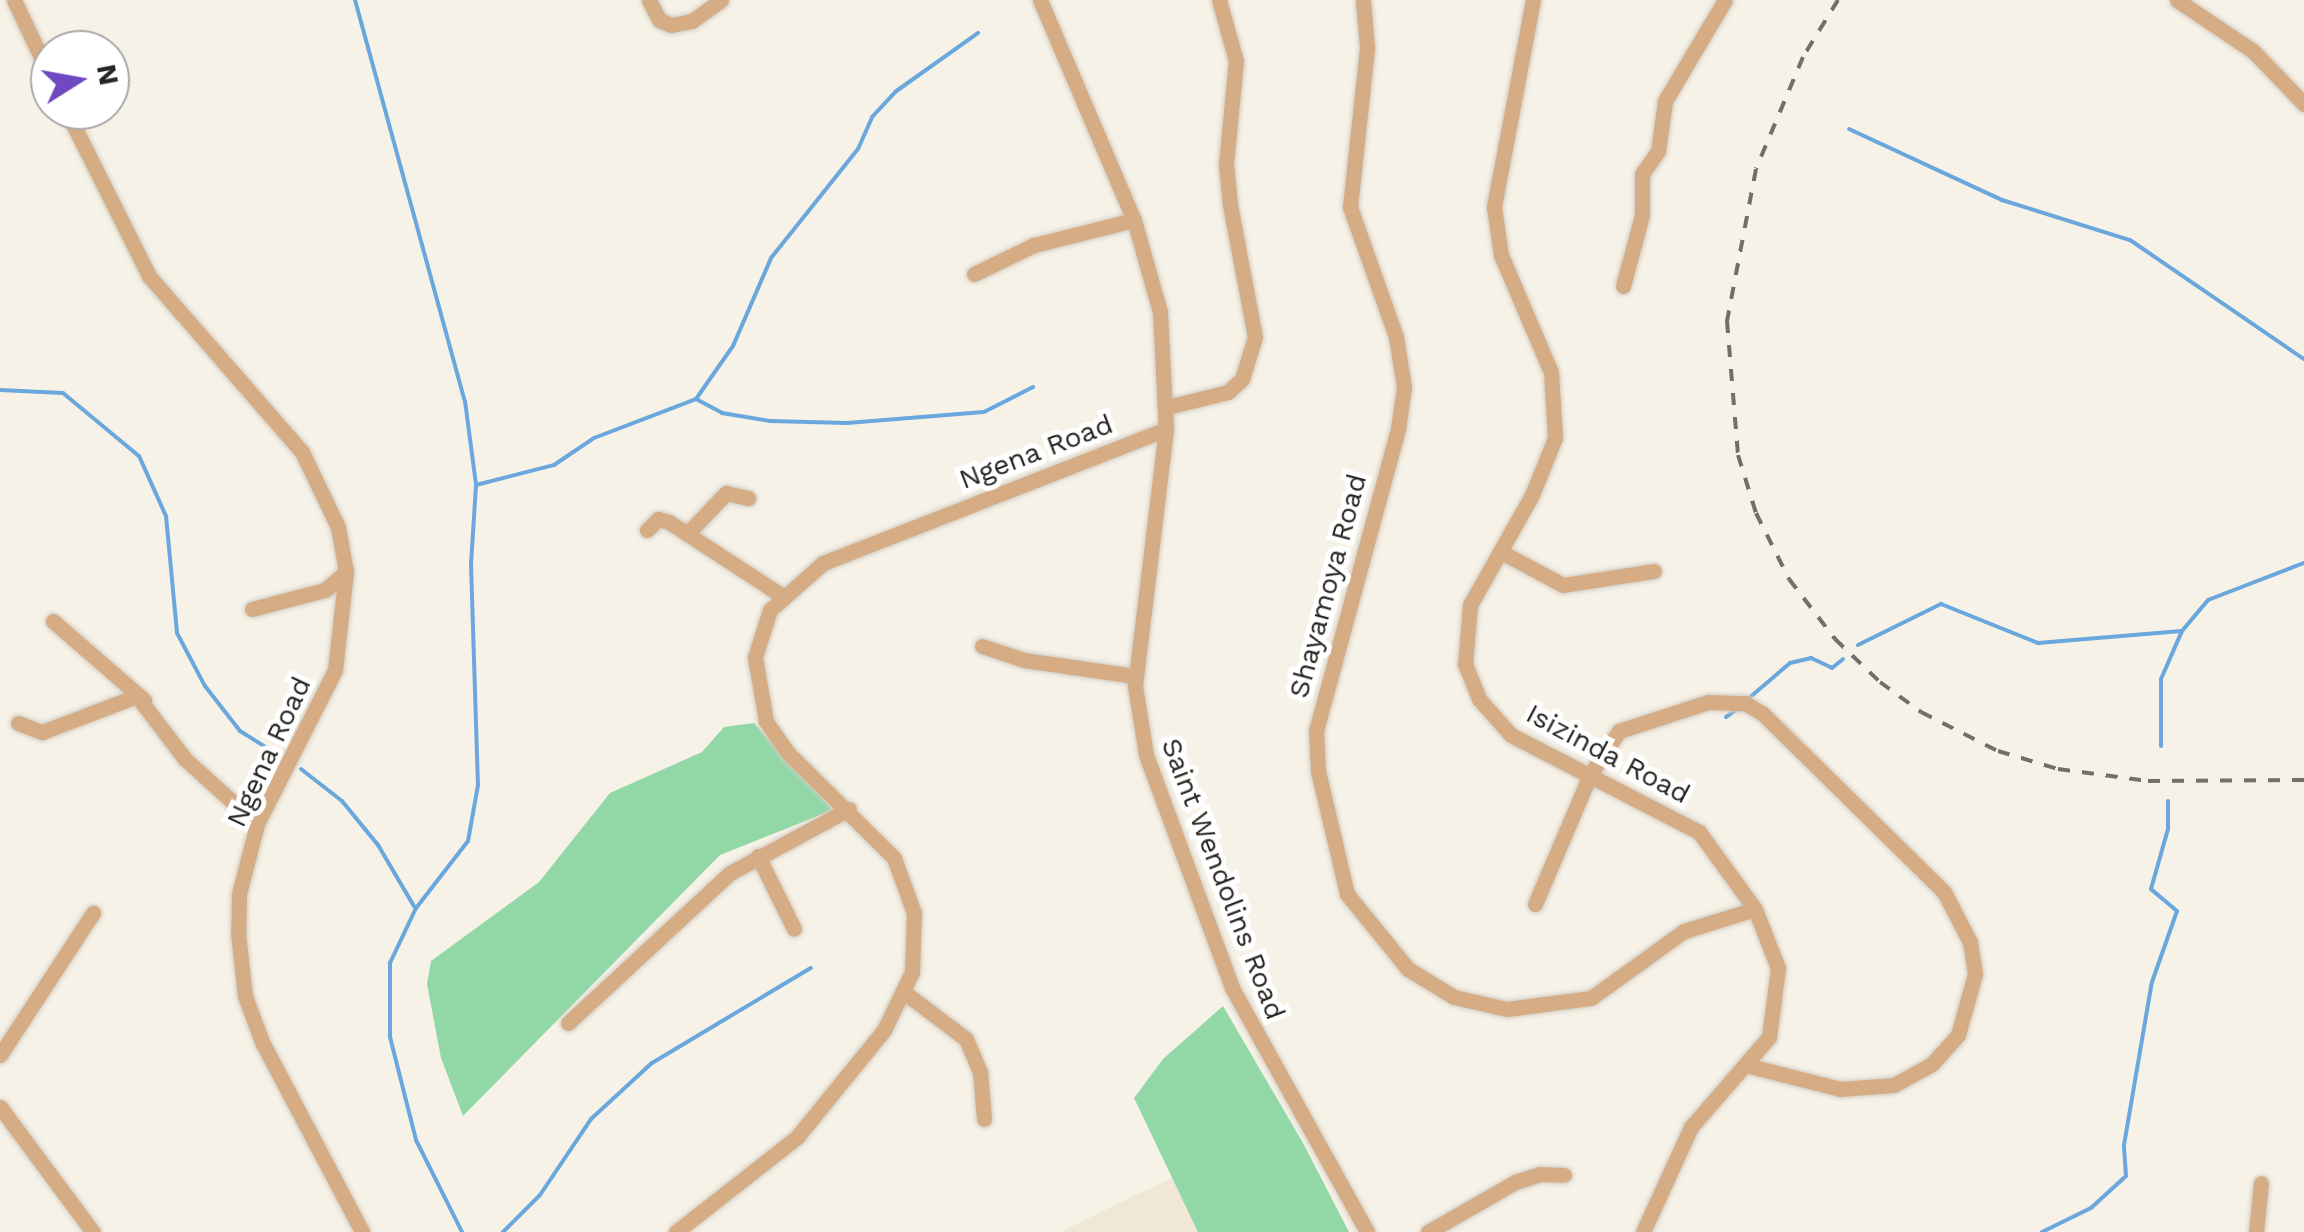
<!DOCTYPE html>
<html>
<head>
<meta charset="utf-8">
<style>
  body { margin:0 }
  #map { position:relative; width:2304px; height:1232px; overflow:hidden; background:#f7f2e8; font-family:"Work Sans",sans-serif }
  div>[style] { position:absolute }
  .built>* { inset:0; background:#f0e7d7 }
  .green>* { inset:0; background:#92d8a6 }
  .stream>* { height:4px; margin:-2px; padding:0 2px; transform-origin:2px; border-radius:2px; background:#6aa7dc }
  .roads { filter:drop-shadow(0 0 2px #d1cdc4) drop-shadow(0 0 2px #d1cdc4) }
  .minor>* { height:15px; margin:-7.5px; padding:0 7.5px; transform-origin:7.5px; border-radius:7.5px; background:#d5ac84 }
  .rail>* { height:4px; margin-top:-2px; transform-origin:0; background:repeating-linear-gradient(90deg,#716f69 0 12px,transparent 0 24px) }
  span { translate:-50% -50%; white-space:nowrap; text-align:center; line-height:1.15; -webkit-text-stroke:10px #fff; paint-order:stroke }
  .street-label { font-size:28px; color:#262521 }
  .north { position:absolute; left:30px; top:30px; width:100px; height:100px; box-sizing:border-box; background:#fff; border:2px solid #a8a8a6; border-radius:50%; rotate:79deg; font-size:28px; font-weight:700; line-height:40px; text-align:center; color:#262521 }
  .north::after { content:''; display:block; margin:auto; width:35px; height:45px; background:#7049c2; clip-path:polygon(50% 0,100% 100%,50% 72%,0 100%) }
</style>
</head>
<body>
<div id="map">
  <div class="built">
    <i style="clip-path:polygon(1175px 1176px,1198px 1232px,1060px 1232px)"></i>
  </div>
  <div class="green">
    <i style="clip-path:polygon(754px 723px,833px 810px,720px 855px,463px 1116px,441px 1058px,427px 984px,431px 961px,539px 882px,610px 793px,702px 752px,724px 727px)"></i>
    <i style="clip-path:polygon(1223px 1006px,1303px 1143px,1349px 1232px,1198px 1232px,1134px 1098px,1163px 1059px)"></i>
  </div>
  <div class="stream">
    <i style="left:355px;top:0;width:416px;rotate:74.7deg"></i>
    <i style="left:465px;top:401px;width:85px;rotate:82.5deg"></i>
    <i style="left:476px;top:485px;width:79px;rotate:93.6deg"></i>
    <i style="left:471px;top:564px;width:221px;rotate:88.2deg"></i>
    <i style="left:478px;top:785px;width:57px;rotate:100.1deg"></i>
    <i style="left:468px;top:841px;width:85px;rotate:127.8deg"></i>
    <i style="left:416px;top:908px;width:61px;rotate:115.3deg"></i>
    <i style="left:390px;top:963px;width:74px;rotate:90deg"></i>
    <i style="left:390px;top:1037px;width:106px;rotate:75.8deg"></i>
    <i style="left:416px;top:1140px;width:103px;rotate:63.4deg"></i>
    <i style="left:1849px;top:129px;width:169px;rotate:24.9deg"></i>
    <i style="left:2002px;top:200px;width:134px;rotate:17.4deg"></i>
    <i style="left:2130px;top:240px;width:211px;rotate:34.4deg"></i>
    <i style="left:0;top:390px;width:63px;rotate:2.7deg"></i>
    <i style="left:63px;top:393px;width:99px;rotate:39.7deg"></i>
    <i style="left:139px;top:456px;width:66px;rotate:65.8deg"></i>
    <i style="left:166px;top:516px;width:118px;rotate:84.6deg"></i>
    <i style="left:177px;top:633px;width:60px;rotate:62.2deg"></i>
    <i style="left:205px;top:686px;width:57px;rotate:52.1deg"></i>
    <i style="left:240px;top:731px;width:39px;rotate:32deg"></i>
    <i style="left:696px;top:399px;width:30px;rotate:28deg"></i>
    <i style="left:722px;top:413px;width:49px;rotate:9.5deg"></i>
    <i style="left:770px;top:421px;width:77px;rotate:1.5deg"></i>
    <i style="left:847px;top:423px;width:137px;rotate:-4.6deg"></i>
    <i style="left:984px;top:412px;width:55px;rotate:-27deg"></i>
    <i style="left:476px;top:485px;width:81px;rotate:-14.4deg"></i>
    <i style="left:554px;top:465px;width:48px;rotate:-34deg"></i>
    <i style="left:594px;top:438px;width:109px;rotate:-20.9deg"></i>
    <i style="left:696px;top:399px;width:65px;rotate:-55.1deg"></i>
    <i style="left:733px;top:346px;width:96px;rotate:-66.6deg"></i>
    <i style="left:771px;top:258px;width:139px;rotate:-51.4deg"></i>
    <i style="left:858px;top:149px;width:35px;rotate:-66deg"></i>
    <i style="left:872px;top:117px;width:34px;rotate:-47deg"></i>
    <i style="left:895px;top:92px;width:102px;rotate:-35.4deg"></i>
    <i style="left:1858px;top:645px;width:93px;rotate:-26.3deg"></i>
    <i style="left:1941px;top:604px;width:105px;rotate:21.9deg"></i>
    <i style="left:2038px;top:643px;width:144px;rotate:-4.8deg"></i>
    <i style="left:2182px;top:631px;width:40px;rotate:-50deg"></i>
    <i style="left:2208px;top:600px;width:103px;rotate:-21.1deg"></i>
    <i style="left:1749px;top:698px;width:54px;rotate:-40.5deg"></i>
    <i style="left:1790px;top:663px;width:22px;rotate:-13deg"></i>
    <i style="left:1811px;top:658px;width:23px;rotate:25deg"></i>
    <i style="left:1832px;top:668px;width:14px;rotate:-39deg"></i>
    <i style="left:1726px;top:717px;width:16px;rotate:-35deg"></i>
    <i style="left:2161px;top:746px;width:67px;rotate:-90deg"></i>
    <i style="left:2161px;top:679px;width:52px;rotate:-66.4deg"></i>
    <i style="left:301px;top:769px;width:52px;rotate:38deg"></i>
    <i style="left:342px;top:801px;width:57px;rotate:50.7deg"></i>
    <i style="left:378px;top:845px;width:71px;rotate:59.5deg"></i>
    <i style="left:503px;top:1232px;width:52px;rotate:-45deg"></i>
    <i style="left:540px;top:1195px;width:92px;rotate:-56.1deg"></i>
    <i style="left:591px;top:1119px;width:83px;rotate:-42.6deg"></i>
    <i style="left:652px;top:1063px;width:185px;rotate:-30.9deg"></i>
    <i style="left:2042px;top:1232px;width:55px;rotate:-26.1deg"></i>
    <i style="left:2091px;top:1208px;width:47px;rotate:-42.4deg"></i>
    <i style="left:2126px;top:1176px;width:31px;rotate:-94deg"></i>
    <i style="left:2124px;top:1145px;width:165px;rotate:-80.3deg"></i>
    <i style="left:2152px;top:982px;width:75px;rotate:-70.6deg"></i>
    <i style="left:2177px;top:911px;width:34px;rotate:-140deg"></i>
    <i style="left:2151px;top:889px;width:62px;rotate:-74.2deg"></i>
    <i style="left:2168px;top:829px;width:28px;rotate:-90deg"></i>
  </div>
  <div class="roads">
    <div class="minor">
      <i style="left:14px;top:0;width:84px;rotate:64.7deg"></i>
      <i style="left:649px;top:0;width:22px;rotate:63deg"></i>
      <i style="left:659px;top:20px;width:13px;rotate:23deg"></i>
      <i style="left:671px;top:25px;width:21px;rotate:-11deg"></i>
      <i style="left:692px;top:21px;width:36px;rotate:-36deg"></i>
      <i style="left:1040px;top:0;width:239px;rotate:66.9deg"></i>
      <i style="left:1134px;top:220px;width:96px;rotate:74.2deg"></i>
      <i style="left:1160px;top:312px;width:117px;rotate:87.1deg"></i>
      <i style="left:1166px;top:429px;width:259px;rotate:96.9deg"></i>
      <i style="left:1135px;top:686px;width:70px;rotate:80.9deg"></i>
      <i style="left:1146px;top:755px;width:248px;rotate:69.7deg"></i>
      <i style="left:1232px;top:988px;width:279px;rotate:61deg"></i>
      <i style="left:1363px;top:0;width:48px;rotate:85.2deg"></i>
      <i style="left:1367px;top:48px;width:160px;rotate:96.1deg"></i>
      <i style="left:1350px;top:207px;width:138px;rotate:70.5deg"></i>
      <i style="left:1396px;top:337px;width:51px;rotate:80.9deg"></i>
      <i style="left:1404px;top:387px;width:42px;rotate:98.1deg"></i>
      <i style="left:1398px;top:429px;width:312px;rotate:105.2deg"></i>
      <i style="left:1316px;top:730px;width:41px;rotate:87.2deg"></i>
      <i style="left:1318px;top:771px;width:126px;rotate:76.7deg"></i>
      <i style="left:1347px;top:894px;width:97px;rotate:50.9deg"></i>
      <i style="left:1408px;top:969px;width:54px;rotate:31.3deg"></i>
      <i style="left:1454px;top:997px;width:54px;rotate:12.8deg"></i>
      <i style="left:1507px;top:1009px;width:85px;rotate:-7.5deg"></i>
      <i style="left:1591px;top:998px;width:115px;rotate:-35.8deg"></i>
      <i style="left:1684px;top:931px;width:74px;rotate:-17.2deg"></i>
      <i style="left:1533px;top:0;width:211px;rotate:100.7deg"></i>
      <i style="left:1494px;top:207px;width:49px;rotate:81.7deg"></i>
      <i style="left:1501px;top:255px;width:127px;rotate:66.9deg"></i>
      <i style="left:1551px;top:372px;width:66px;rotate:86.5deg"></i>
      <i style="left:1555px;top:438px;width:61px;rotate:112deg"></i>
      <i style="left:1532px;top:495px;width:126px;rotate:119.4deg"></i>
      <i style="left:1470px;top:605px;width:59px;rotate:94.8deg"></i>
      <i style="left:1465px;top:664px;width:38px;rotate:68deg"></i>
      <i style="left:1479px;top:699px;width:48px;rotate:48.4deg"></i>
      <i style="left:1511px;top:735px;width:212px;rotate:27.3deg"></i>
      <i style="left:1699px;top:832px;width:95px;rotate:54deg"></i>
      <i style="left:1755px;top:909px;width:63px;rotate:68.7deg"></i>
      <i style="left:1778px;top:968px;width:70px;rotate:97.4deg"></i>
      <i style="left:1769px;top:1037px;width:119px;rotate:130.9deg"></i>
      <i style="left:1691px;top:1127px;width:115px;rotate:114.6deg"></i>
      <i style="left:2177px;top:0;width:92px;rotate:33.9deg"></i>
      <i style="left:2253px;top:51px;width:74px;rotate:46.1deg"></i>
      <i style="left:66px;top:110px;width:186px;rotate:63.4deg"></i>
      <i style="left:149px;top:276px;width:233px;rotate:49deg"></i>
      <i style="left:302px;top:452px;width:83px;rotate:64.4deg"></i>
      <i style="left:338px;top:527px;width:46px;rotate:79.9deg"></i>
      <i style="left:346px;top:572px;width:99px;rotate:96.4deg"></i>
      <i style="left:335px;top:670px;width:173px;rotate:116.9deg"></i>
      <i style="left:257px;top:824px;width:72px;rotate:104.4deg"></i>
      <i style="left:239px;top:894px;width:39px;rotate:91deg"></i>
      <i style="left:238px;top:933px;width:63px;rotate:83.7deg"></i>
      <i style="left:245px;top:996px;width:49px;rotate:69.7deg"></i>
      <i style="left:262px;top:1042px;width:215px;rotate:62.2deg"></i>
      <i style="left:974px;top:274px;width:67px;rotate:-25.8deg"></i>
      <i style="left:1034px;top:245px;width:103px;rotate:-14deg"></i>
      <i style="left:1623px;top:286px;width:73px;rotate:-75deg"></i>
      <i style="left:1642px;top:215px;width:41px;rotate:-90deg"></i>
      <i style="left:1642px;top:174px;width:28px;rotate:-55deg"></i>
      <i style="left:1658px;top:151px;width:50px;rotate:-82deg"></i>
      <i style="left:1665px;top:101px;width:117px;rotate:-59.3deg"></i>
      <i style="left:1167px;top:407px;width:63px;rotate:-13.8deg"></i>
      <i style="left:1228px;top:392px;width:19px;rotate:-43deg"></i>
      <i style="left:1242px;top:379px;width:44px;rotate:-72.8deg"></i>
      <i style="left:1255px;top:337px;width:134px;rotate:-100.7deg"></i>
      <i style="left:1230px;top:205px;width:41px;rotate:-95.6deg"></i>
      <i style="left:1226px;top:164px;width:103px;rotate:-84.5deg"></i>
      <i style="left:1236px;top:61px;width:63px;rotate:-105.6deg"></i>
      <i style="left:647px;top:530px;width:16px;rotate:-45deg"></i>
      <i style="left:658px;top:519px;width:11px;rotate:15deg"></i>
      <i style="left:669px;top:522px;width:134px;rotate:33.1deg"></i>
      <i style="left:687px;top:534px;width:57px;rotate:-46.4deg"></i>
      <i style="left:726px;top:493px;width:23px;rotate:13deg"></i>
      <i style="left:1501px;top:552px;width:70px;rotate:28deg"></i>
      <i style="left:1563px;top:585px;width:92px;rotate:-8.7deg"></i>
      <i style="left:252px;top:609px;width:75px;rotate:-14.6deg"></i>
      <i style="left:325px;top:590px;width:28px;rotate:-41deg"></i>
      <i style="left:53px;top:621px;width:121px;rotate:41deg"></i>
      <i style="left:982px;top:646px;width:44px;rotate:18.4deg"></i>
      <i style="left:1024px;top:660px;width:112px;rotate:8.2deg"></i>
      <i style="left:18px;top:723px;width:26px;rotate:21deg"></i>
      <i style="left:42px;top:732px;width:102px;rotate:-20.8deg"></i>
      <i style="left:137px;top:696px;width:79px;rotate:52.7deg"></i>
      <i style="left:185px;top:759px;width:97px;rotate:42.1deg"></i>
      <i style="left:758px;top:856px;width:81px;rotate:63.7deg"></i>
      <i style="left:1535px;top:904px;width:142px;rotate:-66.9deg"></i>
      <i style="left:1591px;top:773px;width:50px;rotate:-56.3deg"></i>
      <i style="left:1619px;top:731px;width:94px;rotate:-18deg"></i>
      <i style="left:1708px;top:702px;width:37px;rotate:2deg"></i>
      <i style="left:1745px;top:703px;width:21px;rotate:31deg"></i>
      <i style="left:1763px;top:714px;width:254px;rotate:44.5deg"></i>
      <i style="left:1944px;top:892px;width:56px;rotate:62.5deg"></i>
      <i style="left:1970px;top:942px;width:32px;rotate:81deg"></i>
      <i style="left:1975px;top:974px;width:63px;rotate:105.6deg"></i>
      <i style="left:1958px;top:1035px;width:39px;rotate:132deg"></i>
      <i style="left:1932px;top:1064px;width:43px;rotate:151.1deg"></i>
      <i style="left:1894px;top:1085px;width:54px;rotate:175.8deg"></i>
      <i style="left:1840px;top:1089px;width:93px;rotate:-165.7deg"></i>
      <i style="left:905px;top:993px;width:76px;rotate:37deg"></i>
      <i style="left:966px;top:1039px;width:36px;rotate:67deg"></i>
      <i style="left:980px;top:1072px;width:47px;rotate:85.1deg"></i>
      <i style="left:568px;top:1023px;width:221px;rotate:-42.8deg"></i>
      <i style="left:730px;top:873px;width:135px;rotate:-28.3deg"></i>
      <i style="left:0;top:1055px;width:170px;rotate:-56.8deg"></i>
      <i style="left:0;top:1107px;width:156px;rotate:53.4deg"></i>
      <i style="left:676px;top:1232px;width:154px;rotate:-38.1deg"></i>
      <i style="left:797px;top:1137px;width:138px;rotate:-50.9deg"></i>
      <i style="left:884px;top:1030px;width:64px;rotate:-64.2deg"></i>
      <i style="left:912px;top:972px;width:59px;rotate:-88.1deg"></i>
      <i style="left:914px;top:913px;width:59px;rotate:-110deg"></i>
      <i style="left:894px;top:858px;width:149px;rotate:-135.3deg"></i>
      <i style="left:788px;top:753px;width:39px;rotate:-125deg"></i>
      <i style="left:766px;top:721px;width:65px;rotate:-99.8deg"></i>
      <i style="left:755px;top:657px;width:49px;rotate:-72.3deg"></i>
      <i style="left:770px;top:610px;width:71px;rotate:-41.6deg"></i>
      <i style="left:823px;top:563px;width:368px;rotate:-21.3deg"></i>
      <i style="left:1428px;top:1232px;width:100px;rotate:-29.9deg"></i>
      <i style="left:1515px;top:1182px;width:25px;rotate:-18deg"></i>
      <i style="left:1539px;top:1174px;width:25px;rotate:2deg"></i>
      <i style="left:2256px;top:1232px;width:49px;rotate:-84.2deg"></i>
    </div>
  </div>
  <div class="rail">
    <i style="left:1838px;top:0;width:67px;rotate:121.6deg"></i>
    <i style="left:1803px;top:57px;width:121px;rotate:112.8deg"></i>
    <i style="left:1756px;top:169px;width:155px;rotate:100.8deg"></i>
    <i style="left:1727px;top:321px;width:134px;rotate:85.3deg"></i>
    <i style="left:1738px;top:455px;width:61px;rotate:72.8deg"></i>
    <i style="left:1756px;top:513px;width:74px;rotate:63.4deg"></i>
    <i style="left:1789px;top:579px;width:76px;rotate:52.5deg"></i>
    <i style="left:1835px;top:639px;width:62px;rotate:43.7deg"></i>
    <i style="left:1880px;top:682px;width:51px;rotate:36.2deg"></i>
    <i style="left:1921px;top:712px;width:86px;rotate:26.9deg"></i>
    <i style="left:1998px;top:751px;width:63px;rotate:16.7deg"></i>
    <i style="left:2058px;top:769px;width:91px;rotate:7.6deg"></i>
    <i style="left:2148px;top:781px;width:156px;rotate:-0.4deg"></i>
  </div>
  <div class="street-label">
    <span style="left:1036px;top:452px;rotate:-21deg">Ngena Road</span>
    <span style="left:1328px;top:586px;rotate:-75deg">Shayamoya Road</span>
    <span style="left:269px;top:752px;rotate:-65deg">Ngena Road</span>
    <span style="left:1608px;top:754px;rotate:28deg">Isizinda Road</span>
    <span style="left:1223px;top:879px;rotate:69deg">Saint Wendolins Road</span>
  </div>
  <div class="north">N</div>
</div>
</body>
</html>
